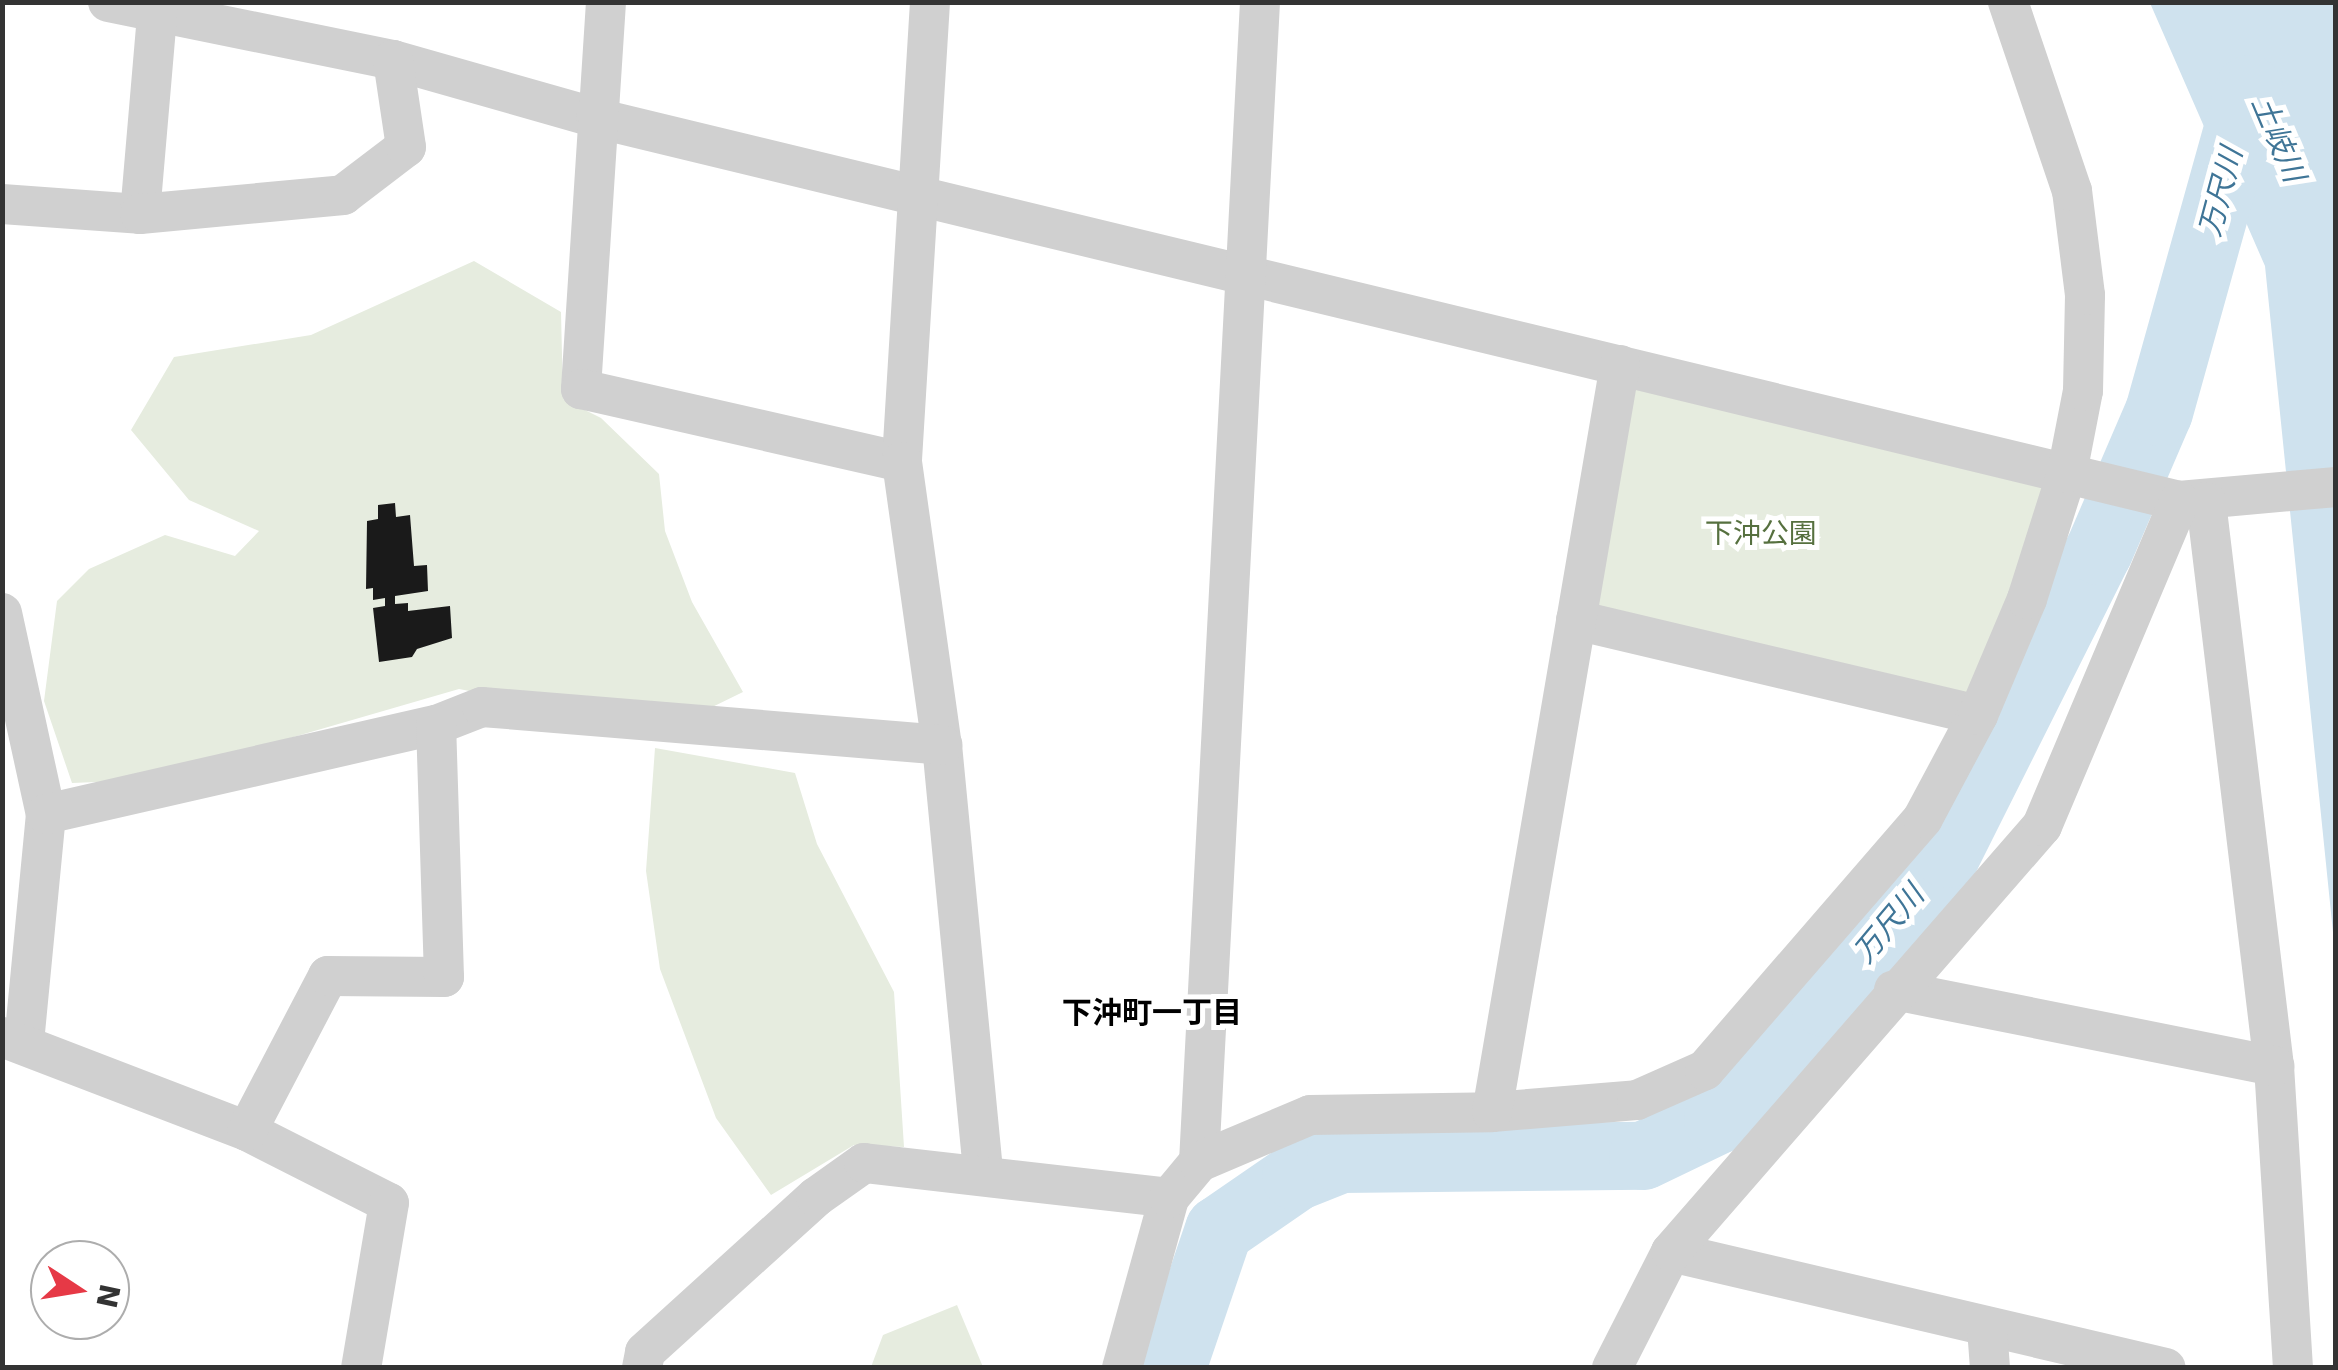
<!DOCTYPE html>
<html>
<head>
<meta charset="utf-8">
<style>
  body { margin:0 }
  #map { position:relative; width:2338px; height:1370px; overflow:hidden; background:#fff; font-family:"DejaVu Sans","Noto Sans JP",sans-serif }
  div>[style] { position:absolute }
  .green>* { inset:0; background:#e6ecdf; transform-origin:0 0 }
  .water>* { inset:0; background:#cfe2ee }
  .river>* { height:68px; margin:-34px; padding:0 34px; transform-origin:34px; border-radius:34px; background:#cfe2ee }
  .building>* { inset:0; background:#1a1a1a }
  .minor>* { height:40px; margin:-20px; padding:0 20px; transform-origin:20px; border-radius:20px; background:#d0d0d0 }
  span { translate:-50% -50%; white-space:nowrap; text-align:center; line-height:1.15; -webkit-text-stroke:10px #fff; paint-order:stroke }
  .park-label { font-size:28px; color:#56703f }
  .water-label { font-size:30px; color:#3f7597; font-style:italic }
  .neighbourhood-label { font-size:30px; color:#000; font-weight:700 }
  .frame { position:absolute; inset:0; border:5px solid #333; pointer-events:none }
  .north { position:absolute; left:30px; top:1240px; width:100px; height:100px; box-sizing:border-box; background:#fff; border:2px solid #adadad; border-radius:50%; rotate:102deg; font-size:28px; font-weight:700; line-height:40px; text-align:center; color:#333 }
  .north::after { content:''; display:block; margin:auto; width:35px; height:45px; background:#e63946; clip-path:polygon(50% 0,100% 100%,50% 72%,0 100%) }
</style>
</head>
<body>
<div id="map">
  <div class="green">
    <i style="clip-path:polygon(474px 261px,561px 312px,563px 399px,601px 418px,659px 474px,665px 531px,692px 602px,743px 692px,700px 713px,516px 700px,459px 689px,145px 780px,72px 783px,44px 701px,57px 601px,89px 569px,165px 535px,235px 556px,259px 531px,189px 500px,131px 430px,174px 357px,311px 335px)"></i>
    <i style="left:1628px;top:387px;width:435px;height:226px;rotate:13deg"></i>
    <i style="clip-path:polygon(655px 748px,795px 773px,817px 844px,894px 992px,904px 1147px,854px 1145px,771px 1195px,716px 1118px,660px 969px,646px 871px)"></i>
    <i style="clip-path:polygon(957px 1305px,983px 1367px,871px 1367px,883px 1335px)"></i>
  </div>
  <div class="water">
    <i style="clip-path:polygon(2150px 3px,2335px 3px,2335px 952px,2265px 266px)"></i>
  </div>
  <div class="river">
    <i style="left:1172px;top:1368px;width:146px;rotate:-71.2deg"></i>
    <i style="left:1219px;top:1230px;width:93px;rotate:-34.5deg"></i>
    <i style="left:1296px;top:1177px;width:48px;rotate:-21.8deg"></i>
    <i style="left:1341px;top:1159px;width:302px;rotate:-0.6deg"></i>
    <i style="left:1643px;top:1156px;width:83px;rotate:-25.6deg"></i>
    <i style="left:1718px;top:1120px;width:158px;rotate:-47.8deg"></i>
    <i style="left:1824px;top:1003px;width:193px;rotate:-50.5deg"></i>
    <i style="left:1947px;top:854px;width:339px;rotate:-63.4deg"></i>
    <i style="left:2099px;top:551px;width:151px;rotate:-66.7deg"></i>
    <i style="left:2159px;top:412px;width:335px;rotate:-74.4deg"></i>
  </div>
  <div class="building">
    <i style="clip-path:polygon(395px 503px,396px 517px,410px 515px,414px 566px,427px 565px,428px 591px,395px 596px,395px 604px,408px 603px,408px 611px,450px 606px,452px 638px,417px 649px,412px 657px,379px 662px,373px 608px,385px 606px,385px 598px,373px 600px,373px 588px,366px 589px,367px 521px,378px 519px,378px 505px)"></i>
  </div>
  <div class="minor">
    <i style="left:108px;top:2px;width:291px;rotate:11.5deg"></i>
    <i style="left:393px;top:60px;width:211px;rotate:15.9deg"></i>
    <i style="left:596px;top:118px;width:1629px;rotate:13.6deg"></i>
    <i style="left:2179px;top:501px;width:158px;rotate:-5.1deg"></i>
    <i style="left:606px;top:2px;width:388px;rotate:93.7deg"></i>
    <i style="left:581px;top:389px;width:329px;rotate:12.8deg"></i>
    <i style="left:930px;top:2px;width:461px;rotate:93.5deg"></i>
    <i style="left:902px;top:462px;width:286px;rotate:82deg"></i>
    <i style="left:942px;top:745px;width:429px;rotate:84.5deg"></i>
    <i style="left:2px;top:204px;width:138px;rotate:4.1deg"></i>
    <i style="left:140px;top:214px;width:213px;rotate:-85.1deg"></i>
    <i style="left:140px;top:214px;width:204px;rotate:-5.3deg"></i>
    <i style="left:343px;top:195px;width:79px;rotate:-37.3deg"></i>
    <i style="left:406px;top:147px;width:88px;rotate:-98.5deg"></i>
    <i style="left:2206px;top:502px;width:568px;rotate:83.13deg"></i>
    <i style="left:2274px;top:1066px;width:303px;rotate:86.4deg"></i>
    <i style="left:2px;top:613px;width:206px;rotate:77.7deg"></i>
    <i style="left:46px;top:814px;width:229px;rotate:95.5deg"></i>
    <i style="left:1576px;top:620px;width:413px;rotate:13.3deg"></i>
    <i style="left:46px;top:814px;width:400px;rotate:-12.9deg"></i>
    <i style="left:436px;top:725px;width:49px;rotate:-21.4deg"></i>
    <i style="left:482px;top:707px;width:462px;rotate:4.7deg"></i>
    <i style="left:1894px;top:990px;width:388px;rotate:11.3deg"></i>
    <i style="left:2px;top:1037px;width:262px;rotate:21deg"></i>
    <i style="left:247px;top:1131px;width:159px;rotate:26.9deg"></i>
    <i style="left:389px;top:1203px;width:167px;rotate:99.6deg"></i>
    <i style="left:1492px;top:1112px;width:145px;rotate:-4.7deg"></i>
    <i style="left:1637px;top:1100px;width:74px;rotate:-23.8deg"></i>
    <i style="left:1705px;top:1070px;width:333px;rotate:-49.1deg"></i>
    <i style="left:1923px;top:818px;width:117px;rotate:-61.9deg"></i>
    <i style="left:1978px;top:715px;width:126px;rotate:-67.1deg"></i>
    <i style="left:2027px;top:599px;width:132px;rotate:-72.4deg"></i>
    <i style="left:2067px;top:473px;width:84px;rotate:-79deg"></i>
    <i style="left:2083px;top:391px;width:96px;rotate:-88.8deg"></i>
    <i style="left:2085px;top:295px;width:105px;rotate:-97.1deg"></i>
    <i style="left:2072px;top:191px;width:200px;rotate:-108.7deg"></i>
    <i style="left:247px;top:1131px;width:175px;rotate:-62.4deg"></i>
    <i style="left:328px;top:976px;width:116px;rotate:0.5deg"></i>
    <i style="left:444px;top:977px;width:252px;rotate:-91.8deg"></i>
    <i style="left:1199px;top:1162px;width:1162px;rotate:-86.99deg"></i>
    <i style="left:1671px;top:1252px;width:508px;rotate:13.19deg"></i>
    <i style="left:1987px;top:1328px;width:40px;rotate:85.7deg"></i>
    <i style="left:642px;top:1368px;width:16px;rotate:-79deg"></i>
    <i style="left:645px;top:1352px;width:231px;rotate:-42.2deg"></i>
    <i style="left:816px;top:1197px;width:59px;rotate:-35.3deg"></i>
    <i style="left:864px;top:1163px;width:307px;rotate:6.5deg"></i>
    <i style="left:1122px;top:1368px;width:176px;rotate:-74.5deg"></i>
    <i style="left:1169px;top:1198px;width:47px;rotate:-50.2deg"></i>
    <i style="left:1199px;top:1162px;width:121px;rotate:-22.9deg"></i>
    <i style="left:1310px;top:1115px;width:182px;rotate:-0.9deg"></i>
    <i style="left:1492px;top:1112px;width:758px;rotate:-80.28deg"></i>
    <i style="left:1612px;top:1368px;width:130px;rotate:-63deg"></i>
    <i style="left:1671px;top:1252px;width:565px;rotate:-48.95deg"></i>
    <i style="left:2042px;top:826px;width:353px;rotate:-67.1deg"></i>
  </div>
  <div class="park-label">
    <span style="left:1761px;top:534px">下沖公園</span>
  </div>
  <div class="water-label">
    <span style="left:2278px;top:139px;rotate:67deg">土岐川</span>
    <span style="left:2221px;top:192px;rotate:-75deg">万尺川</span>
    <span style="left:1889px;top:924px;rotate:-50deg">万尺川</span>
  </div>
  <div class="neighbourhood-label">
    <span style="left:1152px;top:1013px">下沖町一丁目</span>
  </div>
  <div class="frame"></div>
  <div class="north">N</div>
</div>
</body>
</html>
